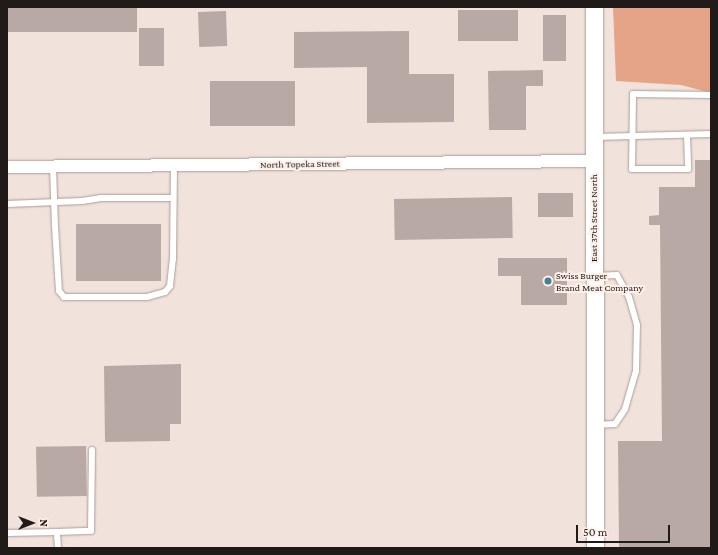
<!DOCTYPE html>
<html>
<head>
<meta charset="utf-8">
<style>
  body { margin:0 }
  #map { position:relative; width:718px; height:555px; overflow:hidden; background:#f1e2dc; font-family:"Crimson Pro",serif }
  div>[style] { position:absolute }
  .green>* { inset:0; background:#e5a488 }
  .building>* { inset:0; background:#b8a9a4; transform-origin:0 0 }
  .roads { filter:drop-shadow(0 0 1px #ab9d97) drop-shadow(0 0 1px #ab9d97) }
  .lane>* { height:6px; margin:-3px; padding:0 3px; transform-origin:3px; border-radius:3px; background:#fff }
  .street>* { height:12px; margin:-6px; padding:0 6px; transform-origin:6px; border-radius:6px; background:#fff }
  .secondary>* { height:17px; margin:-8.5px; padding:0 8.5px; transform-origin:8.5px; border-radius:8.5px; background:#fff }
  .dots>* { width:11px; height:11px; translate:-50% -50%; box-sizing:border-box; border:2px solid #feefe9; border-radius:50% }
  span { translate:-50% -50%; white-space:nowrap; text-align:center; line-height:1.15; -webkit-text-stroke:4px #feefe9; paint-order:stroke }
  .street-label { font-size:10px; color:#201b19 }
  .poi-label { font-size:10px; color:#201b19 }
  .left { translate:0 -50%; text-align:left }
  .frame { position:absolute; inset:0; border:8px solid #201b19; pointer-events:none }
  .north { position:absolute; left:12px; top:503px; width:40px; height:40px; -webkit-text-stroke:3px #feefe9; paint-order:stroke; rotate:90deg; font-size:11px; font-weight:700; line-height:16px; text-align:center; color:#201b19 }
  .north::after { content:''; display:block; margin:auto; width:14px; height:18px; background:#201b19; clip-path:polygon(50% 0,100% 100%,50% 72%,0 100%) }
  .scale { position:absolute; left:576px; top:525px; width:94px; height:18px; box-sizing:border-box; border:2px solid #201b19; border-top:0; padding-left:5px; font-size:12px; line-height:14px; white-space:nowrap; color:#201b19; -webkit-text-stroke:3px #feefe9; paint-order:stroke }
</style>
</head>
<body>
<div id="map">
  <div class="green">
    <i style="clip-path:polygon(613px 7px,711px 7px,711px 93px,681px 85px,616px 81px)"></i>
  </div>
  <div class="building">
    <i style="left:7px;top:7px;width:130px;height:25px"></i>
    <i style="left:458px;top:10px;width:60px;height:31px"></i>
    <i style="left:226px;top:11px;width:35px;height:28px;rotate:88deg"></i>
    <i style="left:543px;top:15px;width:23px;height:46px"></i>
    <i style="left:139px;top:28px;width:25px;height:38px"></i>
    <i style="clip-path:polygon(409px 31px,409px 74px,454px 74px,454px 122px,367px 123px,367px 67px,294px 68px,294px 32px)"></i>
    <i style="clip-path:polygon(543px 70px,543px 86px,526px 86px,526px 130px,489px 130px,488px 71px)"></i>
    <i style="left:210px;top:81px;width:85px;height:45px"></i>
    <i style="clip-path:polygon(695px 160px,711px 160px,711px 548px,619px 548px,618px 441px,662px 441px,660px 225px,649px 225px,649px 216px,659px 215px,659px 187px,695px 187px)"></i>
    <i style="left:538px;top:193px;width:35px;height:24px"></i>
    <i style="left:512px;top:197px;width:41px;height:118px;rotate:89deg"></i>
    <i style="left:76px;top:224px;width:85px;height:57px"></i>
    <i style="clip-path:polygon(498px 258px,567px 258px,567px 305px,521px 305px,521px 276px,498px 276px)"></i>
    <i style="clip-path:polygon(181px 364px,181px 424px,170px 424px,170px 441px,105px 442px,104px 366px)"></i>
    <i style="left:86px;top:446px;width:50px;height:50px;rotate:89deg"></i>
  </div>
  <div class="roads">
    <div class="lane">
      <i style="left:687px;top:135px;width:34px;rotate:88deg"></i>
      <i style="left:688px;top:169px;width:56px;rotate:180deg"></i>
      <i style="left:632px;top:169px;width:75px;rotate:-89.2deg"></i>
      <i style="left:633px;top:94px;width:78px;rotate:0.7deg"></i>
      <i style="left:595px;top:137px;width:116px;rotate:-1.5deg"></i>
      <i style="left:53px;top:167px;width:59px;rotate:88.1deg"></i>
      <i style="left:55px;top:226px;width:65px;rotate:86.5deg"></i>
      <i style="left:59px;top:291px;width:8px;rotate:50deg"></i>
      <i style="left:64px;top:297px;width:83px"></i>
      <i style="left:147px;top:297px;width:19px;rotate:-16deg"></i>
      <i style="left:165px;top:292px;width:8px;rotate:-50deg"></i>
      <i style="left:170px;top:286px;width:27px;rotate:-84deg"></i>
      <i style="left:173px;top:259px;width:94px;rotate:-89.4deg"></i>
      <i style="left:7px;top:204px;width:75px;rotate:-2.3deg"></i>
      <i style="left:82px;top:201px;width:18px;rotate:-9deg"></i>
      <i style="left:100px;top:198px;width:73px"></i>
      <i style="left:595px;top:425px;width:20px;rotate:-3deg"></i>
      <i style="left:615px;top:424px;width:18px;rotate:-56deg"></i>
      <i style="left:625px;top:409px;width:40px;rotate:-74deg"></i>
      <i style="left:636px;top:371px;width:46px;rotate:-88.8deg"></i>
      <i style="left:637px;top:325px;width:29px;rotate:-106deg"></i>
      <i style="left:629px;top:297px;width:25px;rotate:-119deg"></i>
      <i style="left:617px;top:275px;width:21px;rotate:177deg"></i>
      <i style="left:7px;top:533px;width:50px;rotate:-1.1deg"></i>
      <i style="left:58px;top:548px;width:16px;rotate:-94deg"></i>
      <i style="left:57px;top:532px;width:34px;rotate:-2deg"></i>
      <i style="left:91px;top:531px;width:81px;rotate:-89.3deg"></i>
    </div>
    <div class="street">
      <i style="left:7px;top:167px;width:587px;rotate:-0.59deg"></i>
    </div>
    <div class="secondary">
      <i style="left:594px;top:7px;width:541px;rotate:89.89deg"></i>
    </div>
  </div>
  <div class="dots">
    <i style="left:548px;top:281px;background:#428196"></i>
  </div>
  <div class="street-label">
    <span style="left:300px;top:164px;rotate:-1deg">North Topeka Street</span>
    <span style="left:594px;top:218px;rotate:-90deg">East 37th Street North</span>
  </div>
  <div class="poi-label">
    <span class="left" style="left:556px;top:281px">Swiss Burger<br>Brand Meat Company</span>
  </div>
  <div class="frame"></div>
  <div class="north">N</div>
  <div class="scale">50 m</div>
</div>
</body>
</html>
